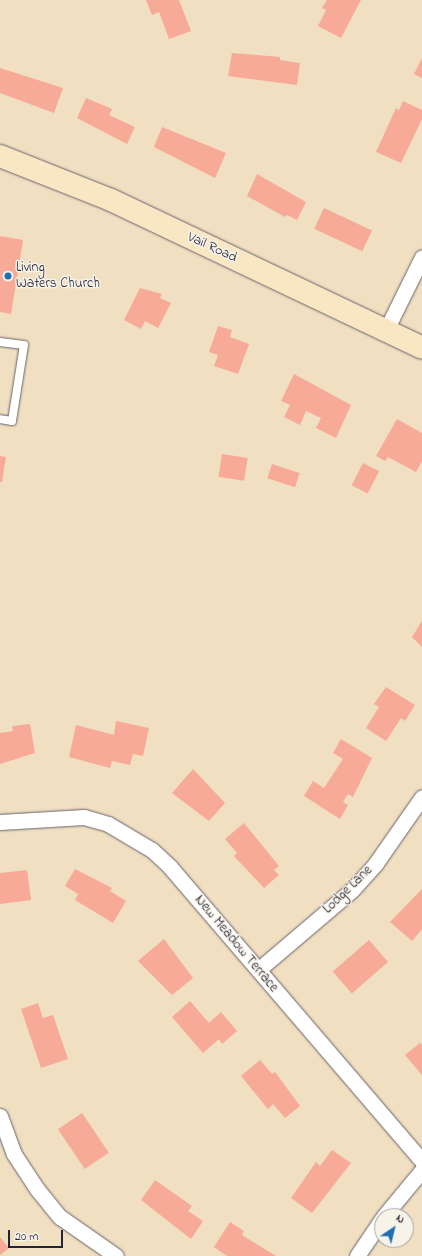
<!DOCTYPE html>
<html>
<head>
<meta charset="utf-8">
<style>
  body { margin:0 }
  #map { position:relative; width:422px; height:1256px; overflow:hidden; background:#f0dfc1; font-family:"Indie Flower",sans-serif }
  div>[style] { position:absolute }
  .building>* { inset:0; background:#f6aa97; transform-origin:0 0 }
  .roads { filter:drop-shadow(0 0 1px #6a646a) drop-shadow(0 0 1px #6a646a) }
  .lane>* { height:8px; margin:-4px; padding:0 4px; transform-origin:4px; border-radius:4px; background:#fff }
  .street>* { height:15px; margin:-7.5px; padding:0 7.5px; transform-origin:7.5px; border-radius:7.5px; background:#fff }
  .secondary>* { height:22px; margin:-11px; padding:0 11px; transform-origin:11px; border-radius:11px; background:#f9e7c3 }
  .dots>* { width:11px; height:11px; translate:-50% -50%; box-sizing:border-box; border:2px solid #f7f3e8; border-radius:50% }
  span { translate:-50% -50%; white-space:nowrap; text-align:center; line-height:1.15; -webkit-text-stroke:3px #f7f3e8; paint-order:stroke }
  .street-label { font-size:14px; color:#22223b }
  .poi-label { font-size:14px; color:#22223b }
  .left { translate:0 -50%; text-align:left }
  .north { position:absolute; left:374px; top:1208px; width:40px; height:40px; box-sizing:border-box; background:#f7f3e8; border:1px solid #a29fa3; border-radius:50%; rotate:35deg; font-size:11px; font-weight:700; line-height:16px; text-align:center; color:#22223b }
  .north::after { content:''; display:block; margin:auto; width:14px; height:18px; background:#1f6fb2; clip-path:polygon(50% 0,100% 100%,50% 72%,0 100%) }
  .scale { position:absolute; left:8px; top:1230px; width:55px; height:18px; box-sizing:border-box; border:2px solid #22223b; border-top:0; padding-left:5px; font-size:12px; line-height:14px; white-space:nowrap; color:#22223b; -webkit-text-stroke:3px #f7f3e8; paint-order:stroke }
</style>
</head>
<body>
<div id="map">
  <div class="building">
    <i style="clip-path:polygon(146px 0,179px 0,191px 31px,169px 39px,159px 12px,152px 15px)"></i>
    <i style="clip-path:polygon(327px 0,361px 0,341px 38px,318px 26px,326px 10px,322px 8px)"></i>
    <i style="clip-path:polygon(232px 53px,280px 57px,280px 60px,300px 63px,297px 85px,228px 76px)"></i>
    <i style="clip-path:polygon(422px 58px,422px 78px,414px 74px)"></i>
    <i style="clip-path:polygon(0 68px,63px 88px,54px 113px,0 93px)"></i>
    <i style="clip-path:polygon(86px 98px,112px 109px,109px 115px,135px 127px,127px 144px,77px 118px)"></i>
    <i style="clip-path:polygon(403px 101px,422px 110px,422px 119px,401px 163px,376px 152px,396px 108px,399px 110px)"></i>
    <i style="clip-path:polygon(162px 127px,226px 153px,215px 178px,154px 147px)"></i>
    <i style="clip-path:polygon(257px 174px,306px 202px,297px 220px,287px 215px,285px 217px,247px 196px)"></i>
    <i style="left:324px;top:208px;width:53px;height:23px;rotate:25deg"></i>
    <i style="clip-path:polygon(0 236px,23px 240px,11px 314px,0 312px)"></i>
    <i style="clip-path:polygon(140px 288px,162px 294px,160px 298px,171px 303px,158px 328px,145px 321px,141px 329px,124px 320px)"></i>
    <i style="clip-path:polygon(218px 326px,232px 330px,230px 337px,249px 344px,238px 374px,214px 366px,218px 355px,209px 352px)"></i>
    <i style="clip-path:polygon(294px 374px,351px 405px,336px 438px,316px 428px,321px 418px,306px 411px,300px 425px,284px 417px,290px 405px,281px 401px)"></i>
    <i style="clip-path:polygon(397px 419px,422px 433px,422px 461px,416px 472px,388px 457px,385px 461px,376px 456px)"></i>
    <i style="left:222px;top:454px;width:26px;height:23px;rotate:9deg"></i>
    <i style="clip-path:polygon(0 456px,6px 457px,2px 482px,0 482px)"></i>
    <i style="left:363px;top:463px;width:18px;height:25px;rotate:27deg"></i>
    <i style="left:272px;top:464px;width:29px;height:15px;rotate:18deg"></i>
    <i style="clip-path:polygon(422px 621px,422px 647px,412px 637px)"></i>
    <i style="clip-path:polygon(386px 687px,415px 705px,405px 721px,401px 718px,386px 741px,366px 728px,379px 707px,374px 704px)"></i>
    <i style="clip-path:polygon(116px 721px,149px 728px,143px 756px,133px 754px,130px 765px,112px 761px,110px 768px,69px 757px,76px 725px,114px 735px)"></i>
    <i style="clip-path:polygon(30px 724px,35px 753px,0 764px,0 733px,13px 731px,12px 726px)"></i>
    <i style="clip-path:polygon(341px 739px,372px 758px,353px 797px,348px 794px,343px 802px,348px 805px,340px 819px,304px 796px,313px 781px,324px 788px,343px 759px,333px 753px)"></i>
    <i style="clip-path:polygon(193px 769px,225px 803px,209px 821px,172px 793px)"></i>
    <i style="clip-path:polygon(244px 823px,279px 866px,274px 870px,279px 875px,264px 888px,234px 856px,237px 853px,225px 839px)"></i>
    <i style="clip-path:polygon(75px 869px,112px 888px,110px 891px,126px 901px,113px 923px,75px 900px,78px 894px,65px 886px)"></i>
    <i style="clip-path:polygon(27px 870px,31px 900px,0 904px,0 873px)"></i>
    <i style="clip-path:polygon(422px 889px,422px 929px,412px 941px,390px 922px)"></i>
    <i style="clip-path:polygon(164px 939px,193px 978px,172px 995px,138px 961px)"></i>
    <i style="left:369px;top:940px;width:29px;height:48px;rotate:49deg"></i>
    <i style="clip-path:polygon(190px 1001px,209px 1023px,221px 1012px,237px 1031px,222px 1044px,219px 1039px,203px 1053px,172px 1017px)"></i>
    <i style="clip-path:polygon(38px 1003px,43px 1018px,53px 1015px,68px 1059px,41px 1068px,21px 1009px)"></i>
    <i style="clip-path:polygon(420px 1043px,422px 1045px,422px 1075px,405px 1055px)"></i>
    <i style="clip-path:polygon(260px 1060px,272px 1074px,275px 1072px,300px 1106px,285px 1118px,273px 1104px,268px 1109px,241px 1076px)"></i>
    <i style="left:82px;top:1113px;width:48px;height:29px;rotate:56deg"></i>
    <i style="clip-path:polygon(332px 1150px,351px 1163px,312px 1213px,291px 1198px,316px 1162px,320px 1166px)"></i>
    <i style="clip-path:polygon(155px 1180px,192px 1206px,188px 1211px,203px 1221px,191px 1239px,141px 1200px)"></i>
    <i style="clip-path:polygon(230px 1222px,244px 1231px,242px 1235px,276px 1256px,227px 1256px,214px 1247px)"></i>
    <i style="clip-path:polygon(0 1237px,9px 1248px,0 1255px)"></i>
  </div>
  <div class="roads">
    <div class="lane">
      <i style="left:0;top:342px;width:24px;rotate:7deg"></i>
      <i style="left:24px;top:345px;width:77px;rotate:99deg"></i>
      <i style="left:12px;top:421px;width:12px;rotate:-171deg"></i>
    </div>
    <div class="street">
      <i style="left:386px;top:330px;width:81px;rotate:-63.7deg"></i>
      <i style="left:0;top:822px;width:84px;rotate:-3.4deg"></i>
      <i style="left:84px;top:817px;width:25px;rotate:16deg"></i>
      <i style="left:108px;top:824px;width:51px;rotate:30.6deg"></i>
      <i style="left:152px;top:850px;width:25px;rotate:43deg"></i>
      <i style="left:170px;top:867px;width:387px;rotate:49.4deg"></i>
      <i style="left:258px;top:970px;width:123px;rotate:-40.4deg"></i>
      <i style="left:352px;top:890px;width:36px;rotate:-48deg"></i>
      <i style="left:376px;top:863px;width:80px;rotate:-55.1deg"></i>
      <i style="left:0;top:1116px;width:40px;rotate:69.8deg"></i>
      <i style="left:14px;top:1154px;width:42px;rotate:56.7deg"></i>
      <i style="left:37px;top:1189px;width:36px;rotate:51deg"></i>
      <i style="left:60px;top:1217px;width:68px;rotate:34.9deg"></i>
      <i style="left:384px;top:1216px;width:60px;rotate:-50.4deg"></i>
      <i style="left:357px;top:1256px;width:45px;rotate:-56deg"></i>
    </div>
    <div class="secondary">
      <i style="left:0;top:156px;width:119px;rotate:21.6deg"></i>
      <i style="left:111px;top:200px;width:344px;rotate:25.4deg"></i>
    </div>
  </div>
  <div class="dots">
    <i style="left:8px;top:276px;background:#1f6fb2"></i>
  </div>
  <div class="street-label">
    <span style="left:212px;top:248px;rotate:25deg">Vail Road</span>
    <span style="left:348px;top:890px;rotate:-44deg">Lodge Lane</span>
    <span style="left:236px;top:944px;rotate:50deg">New Meadow Terrace</span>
  </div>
  <div class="poi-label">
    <span class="left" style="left:16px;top:276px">Living<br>Waters Church</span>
  </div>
  <div class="north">N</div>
  <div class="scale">20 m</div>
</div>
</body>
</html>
